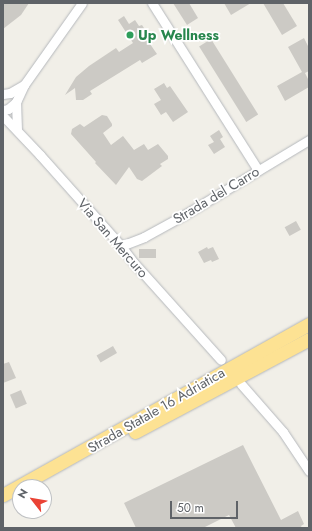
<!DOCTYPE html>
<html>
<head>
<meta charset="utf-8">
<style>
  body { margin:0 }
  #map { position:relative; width:312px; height:531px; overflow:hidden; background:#f1efe8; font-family:Jost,sans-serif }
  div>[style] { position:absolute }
  .building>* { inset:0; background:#cccac5; transform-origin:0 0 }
  .roads { filter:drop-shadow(0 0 1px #b5b8bc) drop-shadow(0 0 1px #b5b8bc) }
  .minor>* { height:9px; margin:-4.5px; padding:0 4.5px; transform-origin:4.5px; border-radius:4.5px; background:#fff }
  .highway>* { height:13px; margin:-6.5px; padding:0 6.5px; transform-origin:6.5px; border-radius:6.5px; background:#fde293 }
  .dots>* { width:11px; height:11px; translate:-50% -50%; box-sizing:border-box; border:2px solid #fff; border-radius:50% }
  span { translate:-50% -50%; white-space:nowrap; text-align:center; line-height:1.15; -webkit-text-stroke:3.5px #fff; paint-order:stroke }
  .leisure-label { font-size:14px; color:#27864d; font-weight:700 }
  .left { translate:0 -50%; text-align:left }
  .street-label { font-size:14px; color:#5f6368 }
  .frame { position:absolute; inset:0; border:4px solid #5f6368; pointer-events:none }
  .north { position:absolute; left:12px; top:479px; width:40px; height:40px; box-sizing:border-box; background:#fff; border:1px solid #bfc1c3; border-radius:50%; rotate:301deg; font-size:11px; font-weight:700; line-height:16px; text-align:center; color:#5f6368 }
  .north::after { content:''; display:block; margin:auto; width:14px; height:18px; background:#ea4335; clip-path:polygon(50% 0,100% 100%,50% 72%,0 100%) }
  .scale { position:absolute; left:170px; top:501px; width:68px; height:18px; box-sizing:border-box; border:2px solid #5f6368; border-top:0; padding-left:5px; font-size:12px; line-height:14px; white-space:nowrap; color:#5f6368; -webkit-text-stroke:3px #fff; paint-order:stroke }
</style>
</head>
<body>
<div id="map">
  <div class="building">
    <i style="clip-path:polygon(3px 3px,29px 3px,21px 15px,3px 29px)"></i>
    <i style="clip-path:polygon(173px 3px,189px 3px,198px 18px,187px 25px)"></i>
    <i style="clip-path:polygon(224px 3px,251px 3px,231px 15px)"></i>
    <i style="clip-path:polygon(263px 3px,283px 3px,297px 26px,282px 35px)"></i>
    <i style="clip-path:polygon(124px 16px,129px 24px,135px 20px,139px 26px,142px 25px,153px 42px,150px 44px,157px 54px,142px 63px,140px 60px,90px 91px,92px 94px,83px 100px,76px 100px,75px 88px,65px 95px,76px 77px,89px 66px,116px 48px,119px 52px,133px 43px,118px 20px)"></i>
    <i style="clip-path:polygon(304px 38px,309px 48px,309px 71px,305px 73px,309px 81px,309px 87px,285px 101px,277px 86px,302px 72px,288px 47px)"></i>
    <i style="left:211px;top:39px;width:89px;height:14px;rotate:58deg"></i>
    <i style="clip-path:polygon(164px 83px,167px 88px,170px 86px,188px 112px,173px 122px,166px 112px,161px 115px,154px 104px,161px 100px,154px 89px)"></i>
    <i style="clip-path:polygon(102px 115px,107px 116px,112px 124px,112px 126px,103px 133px,111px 145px,123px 136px,134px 150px,144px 144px,148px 150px,158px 144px,168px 156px,168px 159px,160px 164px,162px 166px,142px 181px,137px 179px,129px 167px,116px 185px,95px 163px,96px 162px,71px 134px,72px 129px,80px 124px,84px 127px)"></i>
    <i style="clip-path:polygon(219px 130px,223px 137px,220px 139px,225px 147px,214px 154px,208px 145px,214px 142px,210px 136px)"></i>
    <i style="left:296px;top:221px;width:10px;height:13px;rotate:61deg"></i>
    <i style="clip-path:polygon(207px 247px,208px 249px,213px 247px,219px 259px,212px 262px,211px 260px,204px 263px,198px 252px)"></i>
    <i style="left:139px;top:249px;width:17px;height:9px"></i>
    <i style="left:113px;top:346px;width:8px;height:19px;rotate:60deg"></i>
    <i style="clip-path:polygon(9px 362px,16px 378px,3px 383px,3px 364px)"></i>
    <i style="left:21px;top:390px;width:15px;height:12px;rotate:67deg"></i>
    <i style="clip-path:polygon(243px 445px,281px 520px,298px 511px,304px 524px,301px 526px,302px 528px,236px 528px,229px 515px,203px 528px,136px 528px,124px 503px)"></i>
  </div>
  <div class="roads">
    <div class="minor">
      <i style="left:152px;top:3px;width:198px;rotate:57.6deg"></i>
      <i style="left:3px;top:94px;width:7px;rotate:-8deg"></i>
      <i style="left:10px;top:93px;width:16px;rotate:-30deg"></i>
      <i style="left:3px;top:110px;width:5px;rotate:-11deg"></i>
      <i style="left:8px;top:109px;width:11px;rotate:-41deg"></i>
      <i style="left:3px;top:116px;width:54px;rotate:46.5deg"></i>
      <i style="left:40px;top:155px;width:122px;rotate:48.3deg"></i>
      <i style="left:121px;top:246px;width:21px;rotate:53deg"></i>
      <i style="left:134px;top:263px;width:130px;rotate:48.1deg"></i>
      <i style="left:17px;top:130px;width:28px;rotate:-92deg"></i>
      <i style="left:16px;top:102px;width:19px;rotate:-65deg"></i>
      <i style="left:24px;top:85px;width:100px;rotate:-54.7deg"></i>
      <i style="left:121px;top:246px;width:25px;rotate:-21deg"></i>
      <i style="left:144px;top:237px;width:46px;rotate:-28.8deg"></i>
      <i style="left:184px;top:215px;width:146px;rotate:-31deg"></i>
      <i style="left:241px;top:384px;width:64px;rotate:48.8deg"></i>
      <i style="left:283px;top:432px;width:47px;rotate:56.3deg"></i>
    </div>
    <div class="highway">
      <i style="left:135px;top:432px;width:197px;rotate:-28.1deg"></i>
      <i style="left:3px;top:495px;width:351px;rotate:-29.2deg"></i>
    </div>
  </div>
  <div class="dots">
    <i style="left:130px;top:35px;background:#2e9e5b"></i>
  </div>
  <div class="leisure-label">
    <span class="left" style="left:138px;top:35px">Up Wellness</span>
  </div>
  <div class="street-label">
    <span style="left:216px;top:195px;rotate:-31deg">Strada del Carro</span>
    <span style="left:113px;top:238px;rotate:49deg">Via San Mercuro</span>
    <span style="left:156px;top:410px;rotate:-30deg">Strada Statale 16 Adriatica</span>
  </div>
  <div class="frame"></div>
  <div class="north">N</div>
  <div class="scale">50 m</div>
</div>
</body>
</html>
